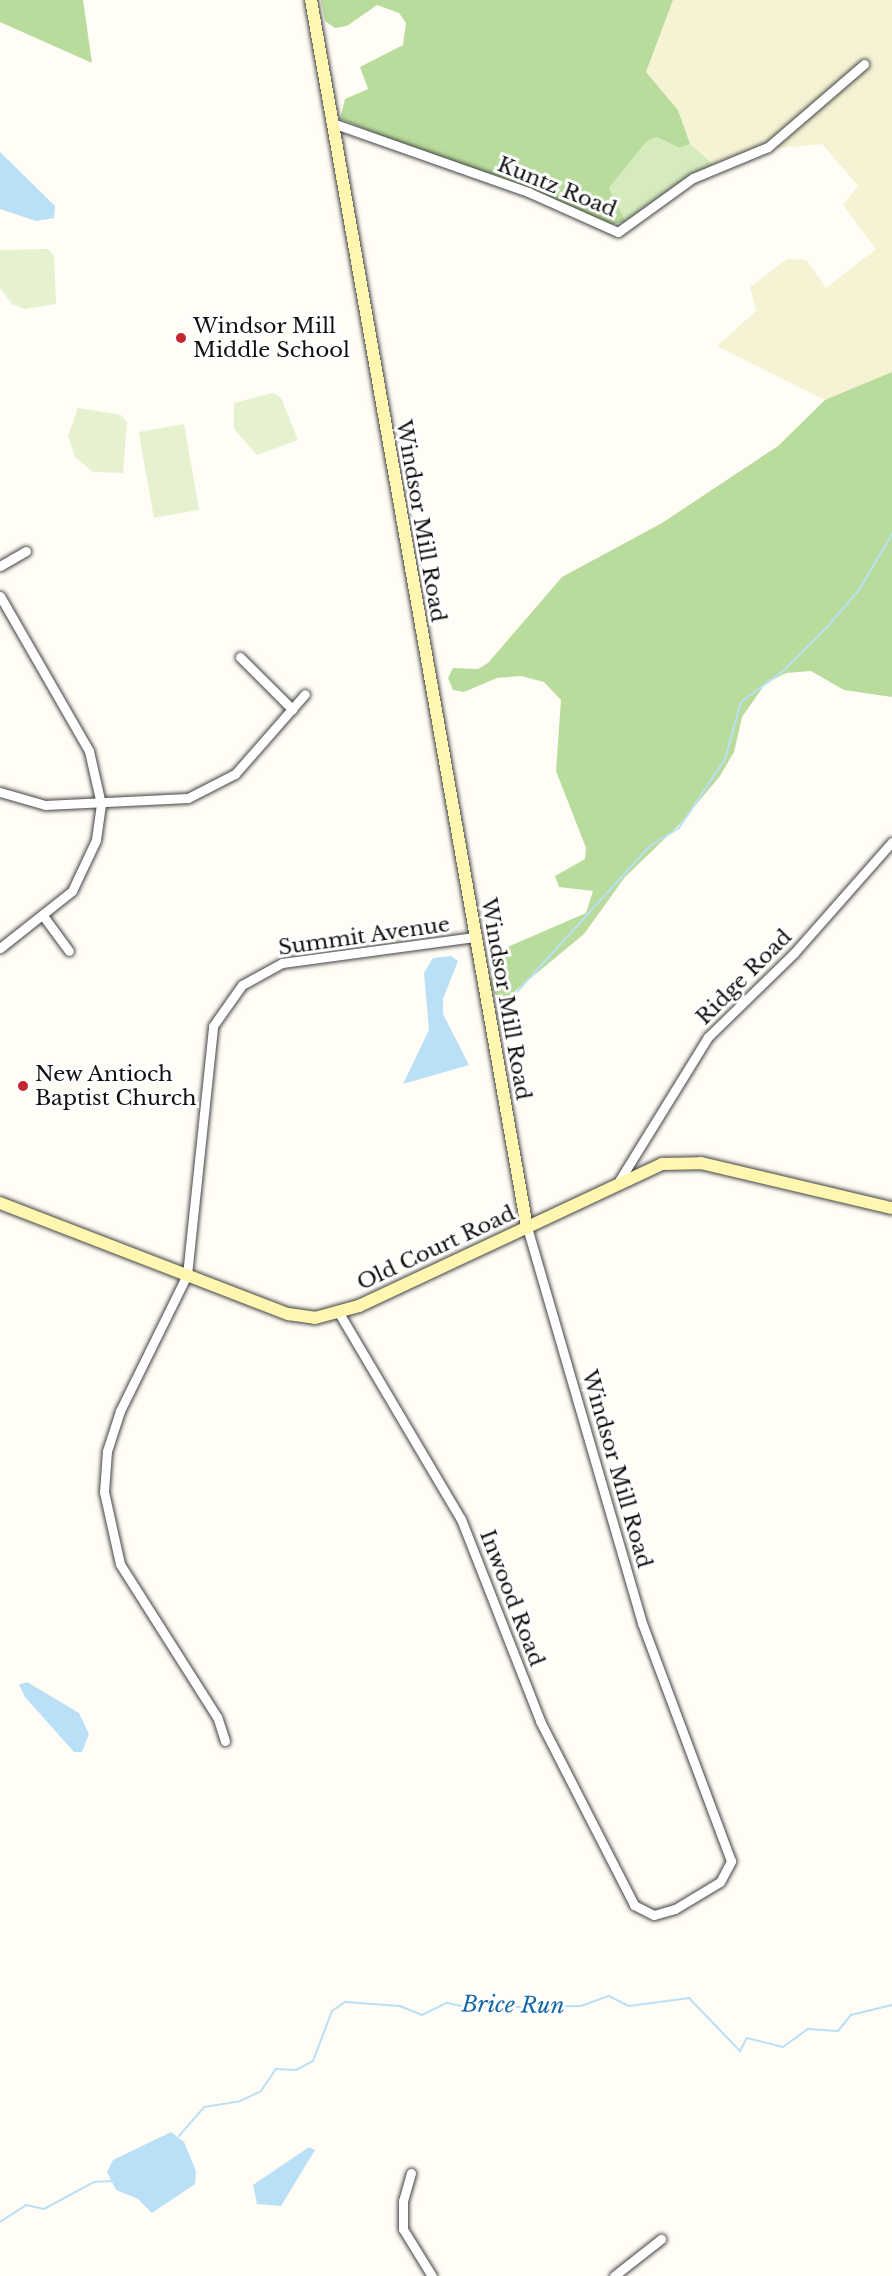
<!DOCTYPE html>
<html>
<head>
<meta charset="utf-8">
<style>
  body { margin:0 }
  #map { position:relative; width:892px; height:2276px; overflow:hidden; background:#fffdf5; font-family:"Libre Baskerville",serif }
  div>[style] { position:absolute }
  .farmland>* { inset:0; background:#f6f3d4 }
  .green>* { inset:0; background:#d5ebbd }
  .forest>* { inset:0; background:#b9dc9c }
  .pitch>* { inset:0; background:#e6f2cf; transform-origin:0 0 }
  .water>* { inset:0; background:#b9e0f7 }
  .stream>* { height:2px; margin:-1px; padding:0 1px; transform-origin:1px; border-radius:1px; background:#b9e0f7 }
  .roads { filter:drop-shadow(0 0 2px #444) drop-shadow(0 0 2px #444) }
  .street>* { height:9px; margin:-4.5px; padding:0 4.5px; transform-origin:4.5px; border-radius:4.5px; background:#fff }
  .secondary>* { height:12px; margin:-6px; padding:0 6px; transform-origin:6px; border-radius:6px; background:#fff6b0 }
  .dots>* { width:16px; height:16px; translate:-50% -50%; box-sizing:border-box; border:3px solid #fff; border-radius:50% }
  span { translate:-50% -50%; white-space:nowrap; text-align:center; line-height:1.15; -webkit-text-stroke:6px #fff; paint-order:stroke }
  .street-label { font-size:21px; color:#111 }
  .poi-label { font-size:21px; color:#111 }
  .left { translate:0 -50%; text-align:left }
  .water-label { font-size:22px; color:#1768a6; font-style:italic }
</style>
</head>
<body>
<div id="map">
  <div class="farmland">
    <i style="clip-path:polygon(673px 0,892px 0,892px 372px,882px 379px,825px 400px,717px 346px,756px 311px,750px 287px,787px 259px,806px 260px,826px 288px,876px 249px,843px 205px,858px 186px,822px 144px,758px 150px,713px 164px,690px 144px,678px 110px,646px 72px)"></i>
  </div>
  <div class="green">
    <i style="clip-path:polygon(657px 137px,679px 148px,690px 144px,713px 164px,626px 222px,609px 188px,647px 141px)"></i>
  </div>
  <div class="forest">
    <i style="clip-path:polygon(0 0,83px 0,92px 63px,0 22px)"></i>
    <i style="clip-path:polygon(321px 0,673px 0,646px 72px,678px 110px,690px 144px,679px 148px,657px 137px,647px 141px,609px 188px,626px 222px,607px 225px,340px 119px,345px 99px,368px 89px,360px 67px,403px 45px,406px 23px,399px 13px,377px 5px,347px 26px,335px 28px,325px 21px)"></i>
    <i style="clip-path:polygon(892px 372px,892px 697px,844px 690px,811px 671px,786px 673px,765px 684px,742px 717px,734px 752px,720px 776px,679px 825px,625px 877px,584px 934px,508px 997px,496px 995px,489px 985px,498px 951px,586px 913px,593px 891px,559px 887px,555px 876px,585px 859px,586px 848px,556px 771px,561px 700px,544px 682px,521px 676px,497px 678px,464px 692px,453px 690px,448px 678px,453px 668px,478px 669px,488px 663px,562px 577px,662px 523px,778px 446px,825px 400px)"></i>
  </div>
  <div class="pitch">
    <i style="clip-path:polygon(48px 249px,54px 256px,56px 304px,24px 309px,12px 304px,0 288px,0 250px)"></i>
    <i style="clip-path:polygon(273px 393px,281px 398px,298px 440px,257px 455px,234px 429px,234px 403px)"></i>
    <i style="clip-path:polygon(78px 408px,121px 415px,127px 422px,123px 473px,93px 472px,75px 457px,68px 436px)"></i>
    <i style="left:184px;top:424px;width:87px;height:46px;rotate:80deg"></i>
  </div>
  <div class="water">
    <i style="clip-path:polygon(0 152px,55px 206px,54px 218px,36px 221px,0 209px)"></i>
    <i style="clip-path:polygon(433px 958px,451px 956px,458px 961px,443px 999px,443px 1014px,469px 1065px,403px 1084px,429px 1030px,424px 973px)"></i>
    <i style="clip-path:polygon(27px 1682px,79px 1713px,89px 1734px,82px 1752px,74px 1752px,25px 1697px,19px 1685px)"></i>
    <i style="clip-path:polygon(171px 2132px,184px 2142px,196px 2171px,195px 2184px,152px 2213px,138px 2199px,116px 2190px,107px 2172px,113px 2160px)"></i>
    <i style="clip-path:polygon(309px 2147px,315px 2150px,281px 2206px,257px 2204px,253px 2185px)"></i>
  </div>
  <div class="stream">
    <i style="left:496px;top:1015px;width:229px;rotate:-47.7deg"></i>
    <i style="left:650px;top:846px;width:34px;rotate:-32deg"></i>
    <i style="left:679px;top:828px;width:83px;rotate:-56.3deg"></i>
    <i style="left:725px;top:759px;width:59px;rotate:-74.3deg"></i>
    <i style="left:741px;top:702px;width:52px;rotate:-36.4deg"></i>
    <i style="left:783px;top:671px;width:64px;rotate:-45deg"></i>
    <i style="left:828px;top:626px;width:48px;rotate:-49.3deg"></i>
    <i style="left:859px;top:590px;width:65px;rotate:-59.5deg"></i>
    <i style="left:179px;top:2136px;width:38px;rotate:-49deg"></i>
    <i style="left:204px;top:2107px;width:36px;rotate:-9deg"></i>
    <i style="left:240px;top:2101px;width:23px;rotate:-25deg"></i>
    <i style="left:261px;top:2091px;width:27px;rotate:-56deg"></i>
    <i style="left:276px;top:2069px;width:20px;rotate:3deg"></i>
    <i style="left:296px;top:2070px;width:19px;rotate:-28deg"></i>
    <i style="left:313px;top:2061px;width:53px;rotate:-69.2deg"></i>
    <i style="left:332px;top:2011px;width:16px;rotate:-35deg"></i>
    <i style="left:345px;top:2002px;width:55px;rotate:4.2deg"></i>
    <i style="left:400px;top:2006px;width:24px;rotate:22deg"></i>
    <i style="left:422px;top:2015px;width:28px;rotate:-26deg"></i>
    <i style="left:447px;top:2003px;width:24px;rotate:12deg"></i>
    <i style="left:470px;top:2008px;width:111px;rotate:-1deg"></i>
    <i style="left:581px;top:2006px;width:30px;rotate:-20deg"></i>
    <i style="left:609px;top:1996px;width:22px;rotate:27deg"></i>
    <i style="left:629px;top:2006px;width:61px;rotate:-7.6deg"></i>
    <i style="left:689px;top:1998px;width:74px;rotate:46.1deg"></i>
    <i style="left:740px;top:2051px;width:15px;rotate:-62deg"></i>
    <i style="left:747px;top:2038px;width:37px;rotate:14deg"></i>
    <i style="left:783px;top:2047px;width:31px;rotate:-36deg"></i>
    <i style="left:808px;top:2029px;width:30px;rotate:4deg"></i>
    <i style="left:838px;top:2031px;width:21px;rotate:-51deg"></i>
    <i style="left:851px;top:2015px;width:42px;rotate:-13.7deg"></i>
    <i style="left:0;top:2222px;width:31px;rotate:-33deg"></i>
    <i style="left:26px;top:2205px;width:18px;rotate:13deg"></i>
    <i style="left:44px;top:2209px;width:57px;rotate:-28.4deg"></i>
    <i style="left:94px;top:2182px;width:17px;rotate:-3deg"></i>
  </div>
  <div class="roads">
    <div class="street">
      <i style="left:335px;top:124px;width:205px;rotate:19.4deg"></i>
      <i style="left:528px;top:192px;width:98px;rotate:24deg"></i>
      <i style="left:618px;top:232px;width:92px;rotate:-35.8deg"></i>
      <i style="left:693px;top:178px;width:81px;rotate:-22.5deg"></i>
      <i style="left:768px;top:147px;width:127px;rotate:-40.8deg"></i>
      <i style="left:0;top:566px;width:30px;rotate:-30deg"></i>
      <i style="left:0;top:596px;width:179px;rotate:60.1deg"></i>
      <i style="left:89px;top:751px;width:54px;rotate:77.2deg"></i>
      <i style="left:101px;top:804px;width:36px;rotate:98deg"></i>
      <i style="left:96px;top:840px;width:56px;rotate:115.2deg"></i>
      <i style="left:72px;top:891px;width:92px;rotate:141.6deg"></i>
      <i style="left:240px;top:657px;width:74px;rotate:45deg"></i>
      <i style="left:0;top:792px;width:47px;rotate:16.1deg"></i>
      <i style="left:45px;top:805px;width:143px;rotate:-2.8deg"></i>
      <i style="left:188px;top:798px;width:53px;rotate:-27.1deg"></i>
      <i style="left:235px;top:774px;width:106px;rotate:-48.8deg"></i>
      <i style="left:44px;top:917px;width:42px;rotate:53.7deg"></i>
      <i style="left:619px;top:1181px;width:169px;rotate:-58.3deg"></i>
      <i style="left:708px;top:1037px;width:120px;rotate:-44.3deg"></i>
      <i style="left:794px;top:953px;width:148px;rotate:-48.6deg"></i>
      <i style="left:339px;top:1313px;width:239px;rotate:59.4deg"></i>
      <i style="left:461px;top:1519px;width:217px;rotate:68.6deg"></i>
      <i style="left:540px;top:1721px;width:207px;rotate:62.9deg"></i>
      <i style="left:634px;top:1905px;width:22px;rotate:27deg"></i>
      <i style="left:654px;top:1915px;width:22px;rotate:-16deg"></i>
      <i style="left:675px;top:1909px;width:52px;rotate:-31deg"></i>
      <i style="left:720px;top:1882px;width:24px;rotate:-62deg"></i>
      <i style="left:731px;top:1861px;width:254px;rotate:-110.5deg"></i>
      <i style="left:642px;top:1623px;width:411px;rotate:-106.2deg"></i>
      <i style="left:225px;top:1741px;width:25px;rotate:-108deg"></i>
      <i style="left:217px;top:1717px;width:181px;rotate:-122.4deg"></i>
      <i style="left:120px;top:1564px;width:74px;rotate:-102.5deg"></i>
      <i style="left:104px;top:1492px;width:41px;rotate:-85.8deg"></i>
      <i style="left:107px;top:1451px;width:42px;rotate:-72deg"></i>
      <i style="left:120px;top:1411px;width:152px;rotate:-63.8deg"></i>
      <i style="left:187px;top:1275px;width:250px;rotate:-84deg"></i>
      <i style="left:213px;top:1026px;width:50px;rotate:-54.7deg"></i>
      <i style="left:242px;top:985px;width:46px;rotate:-28.8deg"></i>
      <i style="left:282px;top:963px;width:194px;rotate:-7.7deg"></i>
      <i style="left:411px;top:2173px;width:29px;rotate:106deg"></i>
      <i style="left:403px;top:2201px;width:28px;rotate:90deg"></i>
      <i style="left:403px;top:2229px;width:55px;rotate:58.3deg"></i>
      <i style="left:614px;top:2276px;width:60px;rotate:-38.2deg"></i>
    </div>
    <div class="secondary">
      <i style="left:311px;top:0;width:1247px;rotate:80.02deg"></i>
      <i style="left:0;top:1203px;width:309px;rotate:21.1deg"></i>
      <i style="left:288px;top:1314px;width:27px;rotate:8deg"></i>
      <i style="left:315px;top:1318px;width:46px;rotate:-15.3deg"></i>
      <i style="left:359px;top:1306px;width:335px;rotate:-25.1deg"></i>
      <i style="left:662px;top:1164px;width:39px;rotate:-1deg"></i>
      <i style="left:701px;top:1163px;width:196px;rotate:13.3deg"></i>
    </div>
  </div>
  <div class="dots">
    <i style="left:181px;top:338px;background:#c4262e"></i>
    <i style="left:23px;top:1086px;background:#c4262e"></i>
  </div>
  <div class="street-label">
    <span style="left:557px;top:187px;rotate:22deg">Kuntz Road</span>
    <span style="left:421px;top:521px;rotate:80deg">Windsor Mill Road</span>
    <span style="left:364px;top:936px;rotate:-8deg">Summit Avenue</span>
    <span style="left:744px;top:977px;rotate:-45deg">Ridge Road</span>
    <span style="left:506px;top:999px;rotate:80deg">Windsor Mill Road</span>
    <span style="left:436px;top:1248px;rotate:-25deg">Old Court Road</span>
    <span style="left:617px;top:1469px;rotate:74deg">Windsor Mill Road</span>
    <span style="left:512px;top:1598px;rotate:69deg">Inwood Road</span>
  </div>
  <div class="poi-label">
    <span class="left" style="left:193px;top:338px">Windsor Mill<br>Middle School</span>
    <span class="left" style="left:35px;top:1086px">New Antioch<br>Baptist Church</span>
  </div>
  <div class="water-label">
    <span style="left:513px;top:2005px;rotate:1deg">Brice Run</span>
  </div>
</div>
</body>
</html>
